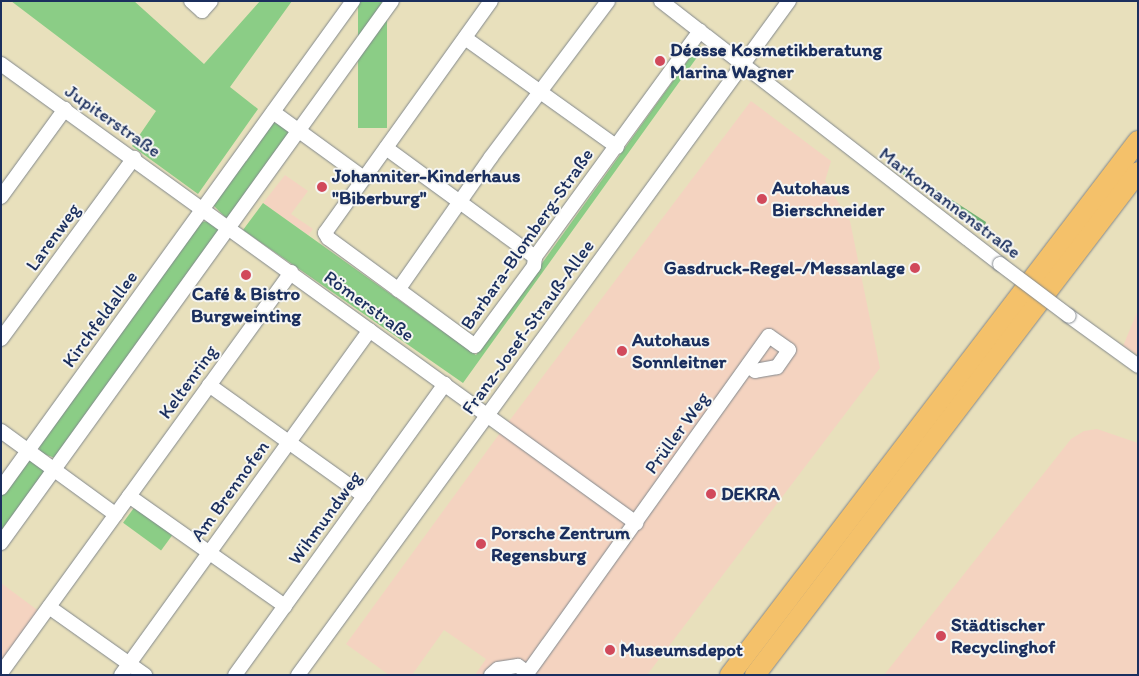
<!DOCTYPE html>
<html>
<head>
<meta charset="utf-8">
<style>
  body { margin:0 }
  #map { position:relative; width:1139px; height:676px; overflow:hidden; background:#e8e0bc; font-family:Itim,sans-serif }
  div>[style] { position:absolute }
  .built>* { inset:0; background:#f4d3c0 }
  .green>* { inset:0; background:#8bcd86; transform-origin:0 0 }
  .forest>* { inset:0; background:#70b073 }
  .roads { filter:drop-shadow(0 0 1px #82888d) drop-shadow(0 0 1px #82888d) }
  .minor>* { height:14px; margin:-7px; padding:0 7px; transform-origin:7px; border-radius:7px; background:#fff }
  .highway>* { height:20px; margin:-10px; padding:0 10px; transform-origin:10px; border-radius:10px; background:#f4c16a }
  .bridges { filter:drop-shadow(0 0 1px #82888d) drop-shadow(0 0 1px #82888d) }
  .minor-bridge>* { height:14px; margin:-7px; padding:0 7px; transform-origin:7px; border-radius:7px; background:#fff }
  .dots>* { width:14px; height:14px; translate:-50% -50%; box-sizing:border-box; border:2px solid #f6f6f2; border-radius:50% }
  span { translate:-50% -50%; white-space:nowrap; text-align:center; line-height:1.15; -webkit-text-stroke:4px #f6f6f2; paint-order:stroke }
  .poi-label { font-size:19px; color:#1b2f5e; font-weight:700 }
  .left { translate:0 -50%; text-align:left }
  .right { translate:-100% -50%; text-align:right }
  .street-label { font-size:19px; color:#1b2f5e }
  .frame { position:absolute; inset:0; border:2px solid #1b2f5e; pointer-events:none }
</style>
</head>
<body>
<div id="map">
  <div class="built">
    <i style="clip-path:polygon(751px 101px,831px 161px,825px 181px,850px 221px,880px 368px,647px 675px,475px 675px,486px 659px,444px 630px,412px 675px,389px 675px,346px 644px,500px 433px)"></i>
    <i style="clip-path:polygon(285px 175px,308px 191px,291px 214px,313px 229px,308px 235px,263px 203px)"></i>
    <i style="clip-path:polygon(1138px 310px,1138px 355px,1123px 346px)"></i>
    <i style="clip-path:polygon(1097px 429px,1138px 443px,1138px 675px,884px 675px,1071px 439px,1084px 431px)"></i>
    <i style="clip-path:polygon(1px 583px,40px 612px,1px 665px)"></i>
  </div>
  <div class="green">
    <i style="clip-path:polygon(11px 1px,134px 1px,204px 64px,260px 1px,292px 1px,230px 87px,258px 109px,198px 194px,132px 146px,156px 111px)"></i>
    <i style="left:358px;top:1px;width:29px;height:127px"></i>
    <i style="clip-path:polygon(699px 45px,703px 49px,463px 383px,243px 230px,263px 203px,476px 355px)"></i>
    <i style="clip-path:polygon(272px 122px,286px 127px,290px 133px,229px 217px,225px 217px,213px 205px)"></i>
    <i style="clip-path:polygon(212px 221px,220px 230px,55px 458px,41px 453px,38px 444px,200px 222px)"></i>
    <i style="clip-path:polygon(31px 460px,46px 472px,1px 536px,1px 495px,25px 461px)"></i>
    <i style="left:136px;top:505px;width:47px;height:22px;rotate:36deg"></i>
  </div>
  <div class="forest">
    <i style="clip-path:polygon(889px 159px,986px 222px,982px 235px,887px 162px)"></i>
  </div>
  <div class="roads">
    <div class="minor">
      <i style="left:191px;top:1px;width:15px;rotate:42deg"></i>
      <i style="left:202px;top:11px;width:13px;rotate:-48deg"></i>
      <i style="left:491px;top:1px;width:285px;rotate:125.6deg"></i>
      <i style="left:325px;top:233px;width:6px;rotate:59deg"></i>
      <i style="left:328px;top:238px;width:182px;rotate:36.3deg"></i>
      <i style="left:475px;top:346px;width:99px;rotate:-53.6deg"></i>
      <i style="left:534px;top:266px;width:9px;rotate:-84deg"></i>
      <i style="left:535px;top:257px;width:280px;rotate:-53.9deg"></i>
      <i style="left:661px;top:1px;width:429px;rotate:37.8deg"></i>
      <i style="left:465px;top:38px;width:187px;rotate:35.6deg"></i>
      <i style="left:1px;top:64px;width:784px;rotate:35.86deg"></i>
      <i style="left:273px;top:112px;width:112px;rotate:36deg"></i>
      <i style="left:386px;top:148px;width:185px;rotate:36.2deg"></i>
      <i style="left:1px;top:197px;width:109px;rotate:-54deg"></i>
      <i style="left:398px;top:290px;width:162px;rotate:-55deg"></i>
      <i style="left:491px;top:157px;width:195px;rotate:-53.1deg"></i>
      <i style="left:1069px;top:316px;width:85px;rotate:35.9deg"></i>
      <i style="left:1px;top:339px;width:225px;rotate:-53.7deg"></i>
      <i style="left:209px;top:385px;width:191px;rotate:35.6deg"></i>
      <i style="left:1px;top:431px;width:142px;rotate:36.1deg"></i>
      <i style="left:1px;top:488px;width:601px;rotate:-54.14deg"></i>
      <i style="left:129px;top:496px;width:191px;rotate:35.2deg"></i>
      <i style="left:1px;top:543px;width:668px;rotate:-54.19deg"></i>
      <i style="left:49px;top:607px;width:118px;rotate:35.3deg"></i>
      <i style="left:1px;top:673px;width:495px;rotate:-54.1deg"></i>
      <i style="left:121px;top:675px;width:425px;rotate:-54.2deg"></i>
      <i style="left:235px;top:675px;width:359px;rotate:-54.2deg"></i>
      <i style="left:298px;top:675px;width:834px;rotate:-53.93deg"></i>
      <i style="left:491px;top:675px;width:9px;rotate:-41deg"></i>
      <i style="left:498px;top:669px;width:20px;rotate:-9deg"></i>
      <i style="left:518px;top:666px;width:12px;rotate:35deg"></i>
      <i style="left:526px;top:675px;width:417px;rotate:-54.4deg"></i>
      <i style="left:769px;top:336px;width:24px;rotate:35deg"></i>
      <i style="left:789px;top:350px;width:21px;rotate:125deg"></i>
      <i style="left:777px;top:367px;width:22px;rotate:170deg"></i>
      <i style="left:755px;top:371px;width:9px;rotate:-139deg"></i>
    </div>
    <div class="highway">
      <i style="left:730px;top:675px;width:672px;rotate:-52.62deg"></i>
      <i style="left:755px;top:675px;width:632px;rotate:-52.71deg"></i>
    </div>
  </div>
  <div class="bridges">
    <div class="minor-bridge">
      <i style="left:1000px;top:264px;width:86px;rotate:37deg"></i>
    </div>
  </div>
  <div class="dots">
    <i style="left:660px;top:61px;background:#d1495b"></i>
    <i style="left:322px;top:187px;background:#d1495b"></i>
    <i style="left:762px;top:199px;background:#d1495b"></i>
    <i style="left:915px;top:268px;background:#d1495b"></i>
    <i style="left:246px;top:275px;background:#d1495b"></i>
    <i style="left:622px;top:351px;background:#d1495b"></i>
    <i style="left:711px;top:494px;background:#d1495b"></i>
    <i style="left:481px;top:544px;background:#d1495b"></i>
    <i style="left:941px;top:636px;background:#d1495b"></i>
    <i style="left:610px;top:650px;background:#d1495b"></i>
  </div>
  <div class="poi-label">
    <span class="left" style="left:670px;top:61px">Déesse Kosmetikberatung<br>Marina Wagner</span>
    <span class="left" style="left:332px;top:187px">Johanniter-Kinderhaus<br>"Biberburg"</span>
    <span class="left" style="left:772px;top:199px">Autohaus<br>Bierschneider</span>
    <span class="right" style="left:905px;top:268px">Gasdruck-Regel-/Messanlage</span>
    <span style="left:246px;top:305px">Café &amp; Bistro<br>Burgweinting</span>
    <span class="left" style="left:632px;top:351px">Autohaus<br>Sonnleitner</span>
    <span class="left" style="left:721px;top:494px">DEKRA</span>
    <span class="left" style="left:491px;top:544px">Porsche Zentrum<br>Regensburg</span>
    <span class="left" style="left:951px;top:636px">Städtischer<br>Recyclinghof</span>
    <span class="left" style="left:620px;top:650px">Museumsdepot</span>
  </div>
  <div class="street-label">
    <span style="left:113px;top:121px;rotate:35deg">Jupiterstraße</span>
    <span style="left:950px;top:203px;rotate:37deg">Markomannenstraße</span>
    <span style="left:53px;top:237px;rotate:-54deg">Larenweg</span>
    <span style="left:527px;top:239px;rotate:-55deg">Barbara-Blomberg-Straße</span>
    <span style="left:369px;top:306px;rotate:36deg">Römerstraße</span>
    <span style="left:100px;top:319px;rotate:-54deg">Kirchfeldallee</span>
    <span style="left:528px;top:327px;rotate:-54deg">Franz-Josef-Strauß-Allee</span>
    <span style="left:188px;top:382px;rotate:-54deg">Keltenring</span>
    <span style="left:677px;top:433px;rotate:-54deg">Prüller Weg</span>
    <span style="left:230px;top:491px;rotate:-54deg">Am Brennofen</span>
    <span style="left:325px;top:518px;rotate:-54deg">Wihmundweg</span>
  </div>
  <div class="frame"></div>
</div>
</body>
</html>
